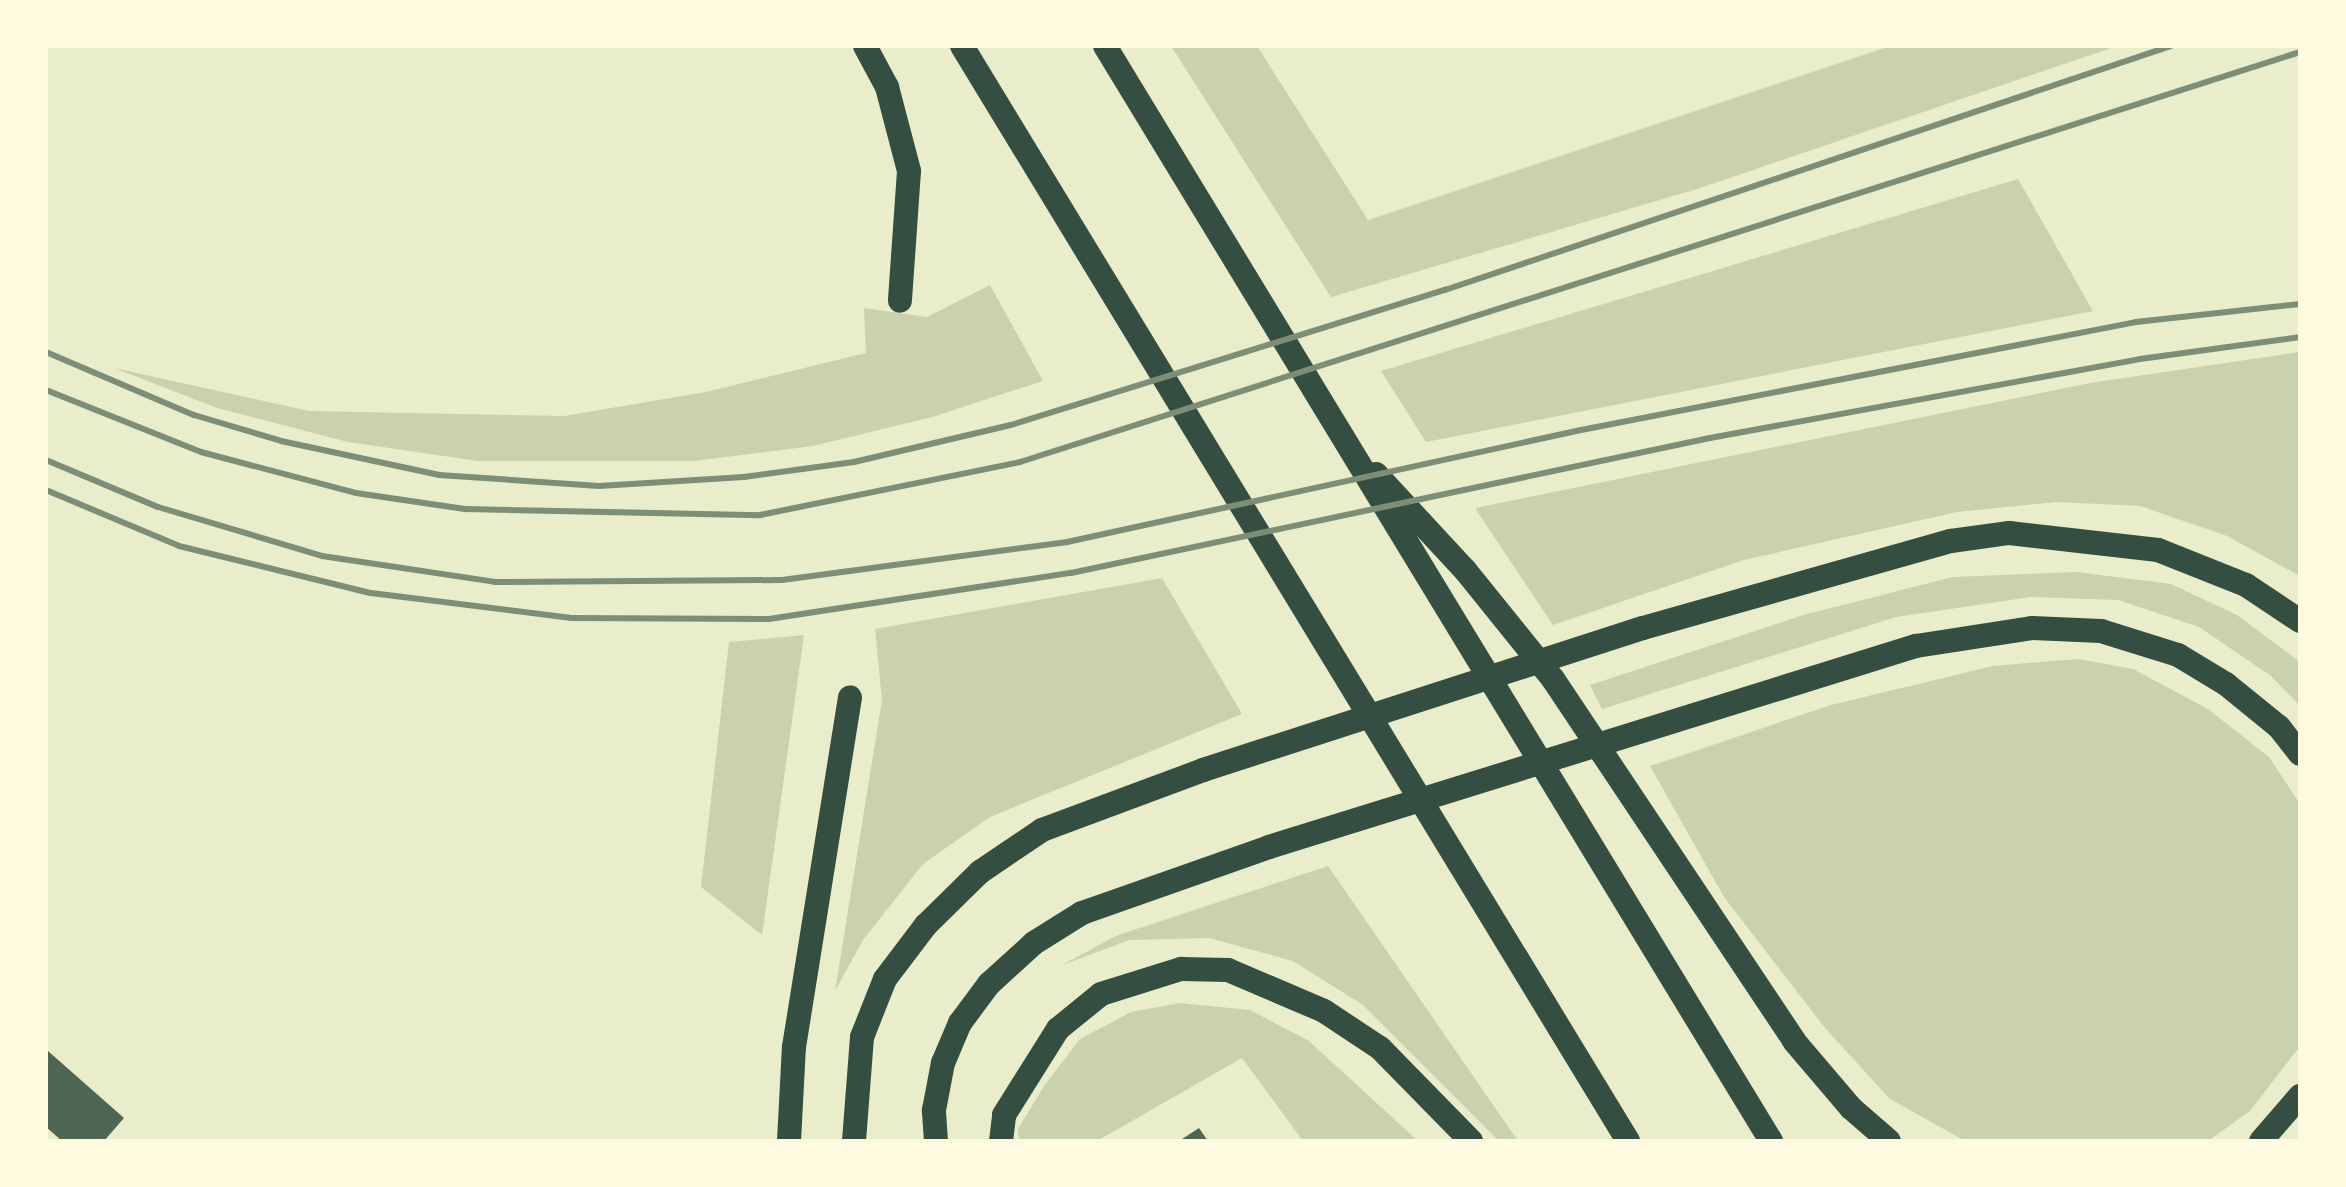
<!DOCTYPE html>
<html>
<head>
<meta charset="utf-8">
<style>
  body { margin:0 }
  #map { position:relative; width:2346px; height:1187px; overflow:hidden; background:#e9edc9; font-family:"Public Sans",sans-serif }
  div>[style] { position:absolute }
  .green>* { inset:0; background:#cad2ad }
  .building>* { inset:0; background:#4f6655 }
  .motorway>* { height:24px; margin:-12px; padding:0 12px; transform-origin:12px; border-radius:12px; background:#344e41 }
  .rail>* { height:6px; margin:-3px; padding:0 3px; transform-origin:3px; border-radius:3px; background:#7c8e77 }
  span { translate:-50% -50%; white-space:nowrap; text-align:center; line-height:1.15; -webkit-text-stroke:8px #fefae0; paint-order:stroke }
  .frame { position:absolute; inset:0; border:48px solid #fefae0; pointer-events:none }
</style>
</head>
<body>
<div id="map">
  <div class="green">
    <i style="clip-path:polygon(1171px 46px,1257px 46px,1368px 220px,1890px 46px,2117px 46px,1697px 189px,1331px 297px)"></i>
    <i style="clip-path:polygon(2018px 179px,2093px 311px,1426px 442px,1381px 371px)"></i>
    <i style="clip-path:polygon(990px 285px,1043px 381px,932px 417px,813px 446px,694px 461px,478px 461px,348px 442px,217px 408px,114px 368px,309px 411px,564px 416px,706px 392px,866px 353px,864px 308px,927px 317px)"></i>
    <i style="clip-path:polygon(2300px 352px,2300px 576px,2227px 536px,2140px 506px,2056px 502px,1957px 512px,1744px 560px,1553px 625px,1475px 508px,2090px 383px)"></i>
    <i style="clip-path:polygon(2076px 572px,2171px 584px,2237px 615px,2300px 662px,2300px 706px,2271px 676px,2199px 627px,2118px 600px,2031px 597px,1896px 617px,1602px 709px,1590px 685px,1807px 614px,1953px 577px)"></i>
    <i style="clip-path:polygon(1162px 578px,1242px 714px,990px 817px,923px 864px,863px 940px,835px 991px,882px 700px,875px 629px)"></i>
    <i style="clip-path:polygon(804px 635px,762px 935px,701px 887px,729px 642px)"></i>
    <i style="clip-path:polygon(2078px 659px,2133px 669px,2208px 709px,2269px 757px,2300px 804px,2300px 1046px,2250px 1111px,2208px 1141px,1965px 1141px,1890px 1099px,1825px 1028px,1724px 897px,1650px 766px,1831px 705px,1993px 666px)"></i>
    <i style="clip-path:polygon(1328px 866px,1518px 1141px,1499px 1141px,1363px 1005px,1293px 961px,1209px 938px,1129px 940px,1060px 966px,1118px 935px)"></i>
    <i style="clip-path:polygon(1180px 1003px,1250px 1010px,1309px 1041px,1418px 1141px,1303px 1141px,1242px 1058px,1097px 1141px,1019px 1141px,1018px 1129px,1044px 1086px,1080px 1039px,1131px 1012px)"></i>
  </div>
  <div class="building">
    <i style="clip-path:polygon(48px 1051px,124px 1118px,104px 1141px,62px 1141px,46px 1127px)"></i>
    <i style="clip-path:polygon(1199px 1128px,1208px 1141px,1179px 1141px)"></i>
  </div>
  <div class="motorway">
    <i style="left:865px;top:46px;width:47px;rotate:61.8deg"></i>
    <i style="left:887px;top:87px;width:87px;rotate:75.3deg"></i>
    <i style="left:909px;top:171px;width:130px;rotate:94deg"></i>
    <i style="left:962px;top:46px;width:1282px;rotate:58.69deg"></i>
    <i style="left:1105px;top:46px;width:1282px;rotate:58.69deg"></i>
    <i style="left:1376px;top:474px;width:131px;rotate:47.2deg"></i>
    <i style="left:1465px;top:570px;width:140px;rotate:51.1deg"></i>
    <i style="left:1553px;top:679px;width:435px;rotate:56.3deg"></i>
    <i style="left:1794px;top:1041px;width:88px;rotate:49.6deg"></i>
    <i style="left:1851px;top:1108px;width:50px;rotate:41deg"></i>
    <i style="left:789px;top:1141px;width:94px;rotate:-87deg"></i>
    <i style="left:794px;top:1047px;width:354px;rotate:-80.9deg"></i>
    <i style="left:854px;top:1141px;width:104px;rotate:-85.6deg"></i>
    <i style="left:862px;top:1037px;width:62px;rotate:-68.4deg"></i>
    <i style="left:885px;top:979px;width:68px;rotate:-52.8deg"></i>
    <i style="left:926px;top:925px;width:76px;rotate:-44.5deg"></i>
    <i style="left:980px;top:872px;width:75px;rotate:-34.1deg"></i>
    <i style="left:1042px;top:830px;width:172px;rotate:-20.4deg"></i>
    <i style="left:1203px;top:770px;width:462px;rotate:-17.9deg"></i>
    <i style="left:1643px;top:628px;width:320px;rotate:-15.8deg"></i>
    <i style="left:1951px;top:541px;width:59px;rotate:-7.9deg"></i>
    <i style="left:2009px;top:533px;width:150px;rotate:6.5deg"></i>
    <i style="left:2158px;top:550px;width:95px;rotate:21.7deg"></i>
    <i style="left:2246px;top:585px;width:65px;rotate:33.7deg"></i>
    <i style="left:936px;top:1141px;width:31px;rotate:-94deg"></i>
    <i style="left:934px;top:1110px;width:48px;rotate:-79.2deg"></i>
    <i style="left:943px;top:1063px;width:43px;rotate:-67deg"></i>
    <i style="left:960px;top:1023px;width:49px;rotate:-53.4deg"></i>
    <i style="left:989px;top:984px;width:61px;rotate:-42.3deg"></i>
    <i style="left:1034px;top:943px;width:57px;rotate:-32deg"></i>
    <i style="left:1082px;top:913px;width:198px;rotate:-19.4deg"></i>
    <i style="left:1269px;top:847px;width:678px;rotate:-17.26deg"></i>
    <i style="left:1916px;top:646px;width:117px;rotate:-8.8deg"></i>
    <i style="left:2032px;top:628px;width:69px;rotate:2.5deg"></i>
    <i style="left:2101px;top:631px;width:81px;rotate:17.3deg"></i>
    <i style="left:2178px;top:655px;width:56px;rotate:31.1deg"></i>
    <i style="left:2226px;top:684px;width:68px;rotate:39.1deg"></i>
    <i style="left:2279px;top:727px;width:34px;rotate:52deg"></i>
    <i style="left:1001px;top:1141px;width:26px;rotate:-83deg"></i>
    <i style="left:1004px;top:1115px;width:102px;rotate:-57.9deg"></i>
    <i style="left:1058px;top:1029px;width:55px;rotate:-39.1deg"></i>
    <i style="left:1101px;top:994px;width:84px;rotate:-17.4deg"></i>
    <i style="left:1181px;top:969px;width:47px;rotate:1.2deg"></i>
    <i style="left:1228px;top:970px;width:104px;rotate:23.1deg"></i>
    <i style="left:1324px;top:1011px;width:67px;rotate:33.5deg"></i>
    <i style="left:1380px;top:1048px;width:130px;rotate:45.6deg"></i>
    <i style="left:2261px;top:1141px;width:60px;rotate:-49.1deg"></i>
  </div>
  <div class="rail">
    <i style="left:46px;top:352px;width:161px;rotate:23.1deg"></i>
    <i style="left:194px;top:415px;width:91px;rotate:16.6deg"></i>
    <i style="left:281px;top:441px;width:162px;rotate:12.1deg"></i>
    <i style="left:439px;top:475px;width:160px;rotate:3.9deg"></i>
    <i style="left:599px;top:486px;width:145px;rotate:-3.6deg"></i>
    <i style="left:744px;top:477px;width:111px;rotate:-7.8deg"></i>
    <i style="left:854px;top:462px;width:161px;rotate:-13.3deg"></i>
    <i style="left:1011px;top:425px;width:455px;rotate:-17.3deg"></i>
    <i style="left:1445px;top:290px;width:766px;rotate:-18.58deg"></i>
    <i style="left:46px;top:390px;width:167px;rotate:21.8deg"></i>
    <i style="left:201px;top:452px;width:160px;rotate:14.8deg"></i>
    <i style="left:356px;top:493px;width:110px;rotate:8.4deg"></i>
    <i style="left:465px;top:509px;width:295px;rotate:1.2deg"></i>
    <i style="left:760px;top:515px;width:265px;rotate:-11.5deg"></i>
    <i style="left:1020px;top:462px;width:1344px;rotate:-17.76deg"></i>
    <i style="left:46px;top:460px;width:121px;rotate:22.8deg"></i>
    <i style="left:158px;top:507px;width:171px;rotate:16.6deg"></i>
    <i style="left:322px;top:556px;width:175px;rotate:8.5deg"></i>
    <i style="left:495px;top:582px;width:287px;rotate:-0.4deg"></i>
    <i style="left:782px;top:580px;width:288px;rotate:-7.6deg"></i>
    <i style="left:1067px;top:542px;width:526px;rotate:-12.29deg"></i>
    <i style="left:1581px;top:430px;width:565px;rotate:-11.01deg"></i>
    <i style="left:2136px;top:322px;width:165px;rotate:-6.3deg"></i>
    <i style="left:46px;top:490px;width:144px;rotate:22.8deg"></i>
    <i style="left:179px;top:546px;width:198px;rotate:13.8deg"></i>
    <i style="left:371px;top:593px;width:202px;rotate:7.1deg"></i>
    <i style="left:571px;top:618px;width:198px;rotate:0.3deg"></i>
    <i style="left:769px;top:619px;width:305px;rotate:-8.7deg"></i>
    <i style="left:1071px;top:573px;width:653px;rotate:-11.93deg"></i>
    <i style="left:1710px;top:438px;width:437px;rotate:-10.4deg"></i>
    <i style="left:2140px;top:359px;width:162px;rotate:-7.8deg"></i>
  </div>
  <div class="frame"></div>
</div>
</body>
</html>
